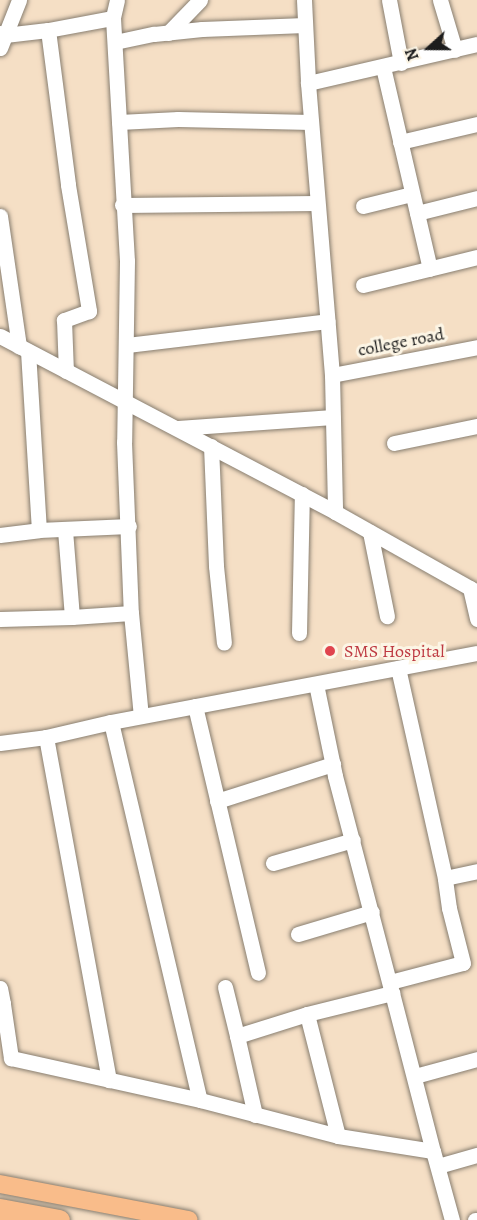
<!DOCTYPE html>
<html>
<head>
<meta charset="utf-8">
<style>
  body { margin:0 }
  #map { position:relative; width:477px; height:1220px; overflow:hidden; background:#f5dfc5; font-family:Alegreya,serif }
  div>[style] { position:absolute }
  .roads { filter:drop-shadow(0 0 2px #887e70) drop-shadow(0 0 2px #887e70) }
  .minor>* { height:15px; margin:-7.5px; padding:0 7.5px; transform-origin:7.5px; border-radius:7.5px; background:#fff }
  .major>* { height:18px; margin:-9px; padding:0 9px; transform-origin:9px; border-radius:9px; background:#f9bc8a }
  .highway>* { height:21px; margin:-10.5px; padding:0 10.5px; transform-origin:10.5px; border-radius:10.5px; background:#f9bc8a }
  .dots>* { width:16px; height:16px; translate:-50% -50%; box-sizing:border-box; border:3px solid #fcf5e5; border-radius:50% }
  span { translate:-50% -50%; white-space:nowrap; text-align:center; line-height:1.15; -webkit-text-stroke:6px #fcf5e5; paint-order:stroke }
  .street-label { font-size:18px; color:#1c1c1c }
  .health-label { font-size:18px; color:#be3a42 }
  .left { translate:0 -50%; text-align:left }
  .north { position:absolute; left:399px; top:18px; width:60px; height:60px; -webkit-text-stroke:4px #fcf5e5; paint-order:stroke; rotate:249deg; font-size:16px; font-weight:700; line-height:24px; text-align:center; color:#1c1c1c }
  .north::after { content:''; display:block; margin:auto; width:21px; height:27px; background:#1c1c1c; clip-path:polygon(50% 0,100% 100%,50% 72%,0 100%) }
</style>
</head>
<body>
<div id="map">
  <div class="roads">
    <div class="minor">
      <i style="left:117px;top:0;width:18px;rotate:103deg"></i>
      <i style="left:113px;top:18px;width:243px;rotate:86.7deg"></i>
      <i style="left:127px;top:261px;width:181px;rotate:90.9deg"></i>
      <i style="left:124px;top:442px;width:171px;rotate:87.7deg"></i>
      <i style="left:131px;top:613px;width:103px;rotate:84.5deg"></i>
      <i style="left:304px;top:0;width:83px;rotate:87.2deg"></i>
      <i style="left:308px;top:83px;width:293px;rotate:85.3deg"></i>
      <i style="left:332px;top:375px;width:137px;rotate:88.7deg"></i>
      <i style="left:389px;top:0;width:64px;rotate:79.2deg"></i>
      <i style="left:440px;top:0;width:52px;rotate:73.3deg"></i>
      <i style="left:48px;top:30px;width:156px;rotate:82.6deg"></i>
      <i style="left:68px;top:185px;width:128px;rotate:80.5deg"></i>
      <i style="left:89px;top:311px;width:27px;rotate:160deg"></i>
      <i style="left:64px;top:320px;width:51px;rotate:87.8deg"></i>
      <i style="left:0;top:33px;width:5px;rotate:22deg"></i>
      <i style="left:5px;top:35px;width:43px;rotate:-6.6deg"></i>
      <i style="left:48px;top:30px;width:66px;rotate:-10.5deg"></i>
      <i style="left:168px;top:33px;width:46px;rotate:-45.9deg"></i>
      <i style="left:115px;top:42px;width:40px;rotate:-12deg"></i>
      <i style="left:154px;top:34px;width:48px;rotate:-5.9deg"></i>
      <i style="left:202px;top:29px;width:103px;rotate:-2.2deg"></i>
      <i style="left:0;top:48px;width:52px;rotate:-68.4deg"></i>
      <i style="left:383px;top:67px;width:207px;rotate:76.9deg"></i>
      <i style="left:308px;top:83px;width:173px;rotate:-13deg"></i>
      <i style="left:119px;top:122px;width:59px;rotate:-2.9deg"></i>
      <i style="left:178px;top:119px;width:133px;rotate:1.3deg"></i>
      <i style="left:400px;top:142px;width:79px;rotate:-13.2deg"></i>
      <i style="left:122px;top:205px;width:195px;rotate:-0.6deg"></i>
      <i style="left:363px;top:206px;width:50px;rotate:-13.8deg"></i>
      <i style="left:417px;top:213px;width:62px;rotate:-14deg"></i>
      <i style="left:0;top:216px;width:132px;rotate:81.7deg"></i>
      <i style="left:363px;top:285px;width:117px;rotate:-13.8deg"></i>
      <i style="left:0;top:336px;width:378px;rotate:27.7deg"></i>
      <i style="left:335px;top:512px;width:163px;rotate:29.4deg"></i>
      <i style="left:127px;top:345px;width:202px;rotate:-6.8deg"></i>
      <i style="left:28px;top:351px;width:179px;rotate:86.5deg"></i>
      <i style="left:39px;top:530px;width:90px;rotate:-2.5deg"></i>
      <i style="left:332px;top:375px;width:148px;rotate:-10.9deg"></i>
      <i style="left:178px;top:428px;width:155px;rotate:-4.1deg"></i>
      <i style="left:394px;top:443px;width:85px;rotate:-11.6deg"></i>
      <i style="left:211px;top:446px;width:120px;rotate:87.6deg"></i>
      <i style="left:216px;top:566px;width:77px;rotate:84.1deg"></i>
      <i style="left:65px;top:530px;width:87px;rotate:85.4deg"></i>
      <i style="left:72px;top:617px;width:59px;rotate:-3.9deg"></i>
      <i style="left:370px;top:532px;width:86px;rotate:78.6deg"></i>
      <i style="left:0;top:535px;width:39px;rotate:-7deg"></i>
      <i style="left:470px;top:588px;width:32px;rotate:77deg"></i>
      <i style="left:0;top:619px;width:72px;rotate:-1.6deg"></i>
      <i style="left:299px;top:633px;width:139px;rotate:-88.8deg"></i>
      <i style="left:398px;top:668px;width:215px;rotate:77.4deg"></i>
      <i style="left:445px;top:878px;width:33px;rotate:-12deg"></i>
      <i style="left:316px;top:684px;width:94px;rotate:78.3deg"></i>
      <i style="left:335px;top:776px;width:224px;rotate:75.3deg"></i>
      <i style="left:195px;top:706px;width:274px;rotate:76.7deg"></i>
      <i style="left:111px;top:722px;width:388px;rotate:76.8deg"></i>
      <i style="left:46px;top:737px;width:349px;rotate:79.6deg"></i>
      <i style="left:0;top:743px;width:46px;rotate:-7.4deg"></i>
      <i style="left:46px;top:737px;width:67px;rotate:-13deg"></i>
      <i style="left:111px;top:722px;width:372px;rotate:-10.7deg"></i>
      <i style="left:217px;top:801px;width:122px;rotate:-17.7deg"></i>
      <i style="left:273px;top:863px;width:83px;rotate:-16deg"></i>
      <i style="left:298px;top:934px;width:77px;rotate:-16.6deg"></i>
      <i style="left:390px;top:982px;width:75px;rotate:-14.6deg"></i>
      <i style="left:463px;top:963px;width:57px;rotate:-104.3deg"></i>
      <i style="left:449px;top:908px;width:30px;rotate:-98deg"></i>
      <i style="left:225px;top:987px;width:50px;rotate:76.2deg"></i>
      <i style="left:0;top:988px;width:16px;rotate:79deg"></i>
      <i style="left:3px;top:1004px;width:3px;rotate:180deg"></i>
      <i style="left:3px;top:1004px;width:55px;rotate:81.6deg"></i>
      <i style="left:11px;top:1058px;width:194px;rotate:12.5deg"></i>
      <i style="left:200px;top:1100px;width:143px;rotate:14.6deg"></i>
      <i style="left:338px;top:1136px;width:96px;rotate:9deg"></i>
      <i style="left:433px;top:1151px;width:72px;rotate:74.6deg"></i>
      <i style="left:415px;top:1076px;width:64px;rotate:-15.3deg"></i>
      <i style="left:255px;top:1115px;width:81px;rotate:-102.8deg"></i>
      <i style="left:237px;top:1036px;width:73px;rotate:-17.4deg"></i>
      <i style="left:338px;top:1136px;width:126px;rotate:-104.3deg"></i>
      <i style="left:307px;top:1014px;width:88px;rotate:-13.9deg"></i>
      <i style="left:392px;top:993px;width:163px;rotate:75.5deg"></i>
      <i style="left:438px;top:1166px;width:41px;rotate:-15.8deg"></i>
      <i style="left:475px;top:1220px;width:2px"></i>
    </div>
    <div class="major">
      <i style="left:0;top:1184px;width:192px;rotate:10.8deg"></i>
    </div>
    <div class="highway">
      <i style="left:0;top:1209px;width:60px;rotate:10.6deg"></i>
    </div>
  </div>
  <div class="dots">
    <i style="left:330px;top:651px;background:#e0444e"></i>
  </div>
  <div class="street-label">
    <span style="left:401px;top:342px;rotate:-11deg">college road</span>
  </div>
  <div class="health-label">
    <span class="left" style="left:344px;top:651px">SMS Hospital</span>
  </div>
  <div class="north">N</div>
</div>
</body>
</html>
